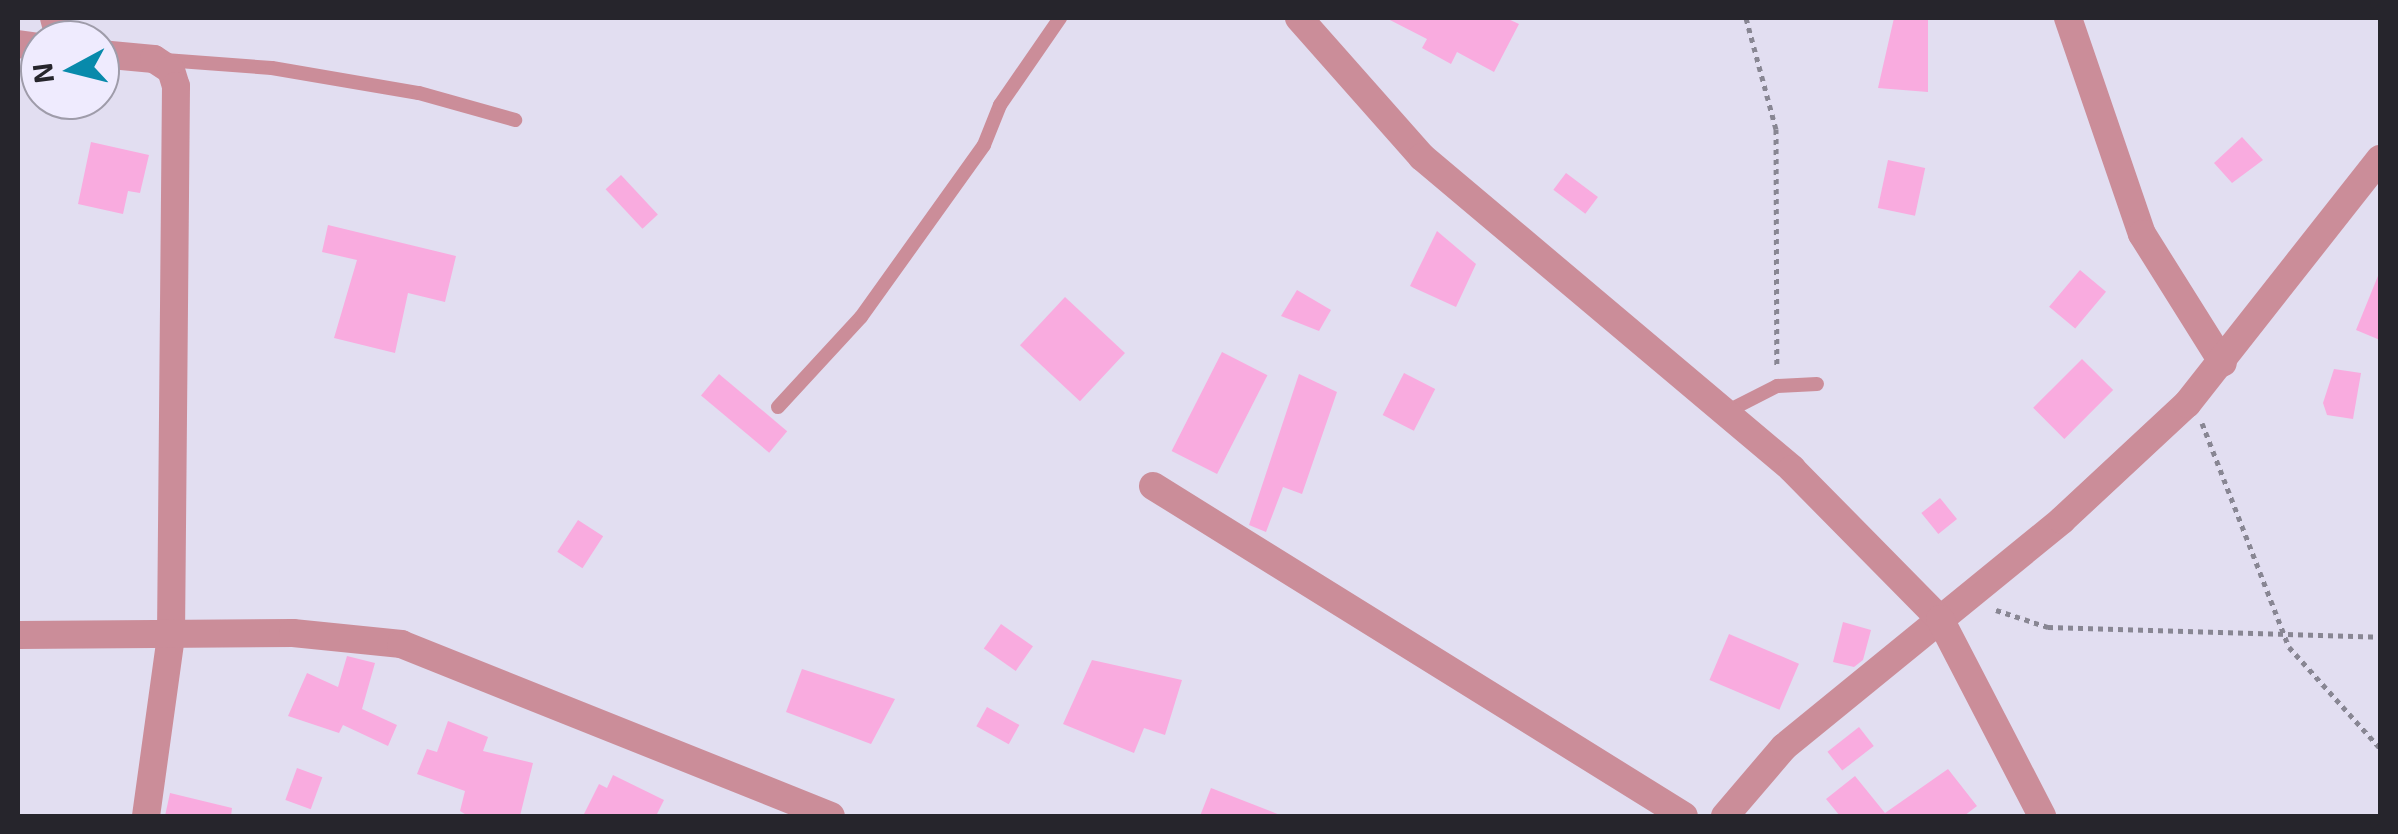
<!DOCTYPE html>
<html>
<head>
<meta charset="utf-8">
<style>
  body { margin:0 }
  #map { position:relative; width:2398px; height:834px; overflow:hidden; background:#e2def1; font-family:"Exo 2",sans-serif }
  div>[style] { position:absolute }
  .building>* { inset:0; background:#f9abdf; transform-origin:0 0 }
  .path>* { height:5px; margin-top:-2.5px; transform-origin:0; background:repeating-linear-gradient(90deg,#888693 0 5px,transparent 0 10px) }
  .service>* { height:14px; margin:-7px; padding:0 7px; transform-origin:7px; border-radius:7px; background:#cb8d99 }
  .minor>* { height:28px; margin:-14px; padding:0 14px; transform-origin:14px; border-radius:14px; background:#cb8d99 }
  .tertiary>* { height:28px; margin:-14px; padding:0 14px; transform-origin:14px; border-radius:14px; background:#cb8d99 }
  span { translate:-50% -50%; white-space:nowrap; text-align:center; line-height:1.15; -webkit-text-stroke:10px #efebfe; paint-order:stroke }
  .frame { position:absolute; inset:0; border:20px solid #26252c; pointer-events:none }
  .north { position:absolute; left:20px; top:20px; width:100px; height:100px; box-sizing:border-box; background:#efebfe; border:2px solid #9f9caa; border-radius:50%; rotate:263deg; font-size:28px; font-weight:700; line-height:40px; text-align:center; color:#26252c }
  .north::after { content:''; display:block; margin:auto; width:35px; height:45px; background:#088aab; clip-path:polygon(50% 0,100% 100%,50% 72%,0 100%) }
</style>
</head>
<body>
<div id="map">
  <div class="building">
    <i style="clip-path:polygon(1386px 18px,1506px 18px,1519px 24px,1494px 72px,1457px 52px,1451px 64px,1422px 48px,1427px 39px)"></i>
    <i style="clip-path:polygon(1894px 18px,1928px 18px,1928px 92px,1878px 88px)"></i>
    <i style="clip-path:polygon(2242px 137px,2263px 160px,2232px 183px,2214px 163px)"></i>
    <i style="clip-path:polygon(91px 142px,149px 155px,140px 193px,128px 191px,123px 214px,78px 204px)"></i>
    <i style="left:1888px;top:160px;width:38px;height:49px;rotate:12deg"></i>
    <i style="left:1566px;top:173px;width:40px;height:21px;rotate:37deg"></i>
    <i style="left:621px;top:175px;width:54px;height:21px;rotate:47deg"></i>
    <i style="clip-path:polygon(328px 225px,456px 256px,445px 302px,408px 293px,395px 353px,334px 338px,357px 260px,322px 252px)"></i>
    <i style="clip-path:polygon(1437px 231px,1476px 264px,1456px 307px,1410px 286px)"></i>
    <i style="left:2080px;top:270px;width:34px;height:48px;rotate:40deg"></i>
    <i style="clip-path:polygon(2380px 271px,2380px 340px,2356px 330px)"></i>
    <i style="clip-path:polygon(1297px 290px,1331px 310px,1319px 331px,1281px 316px)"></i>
    <i style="left:1065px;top:297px;width:82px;height:66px;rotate:43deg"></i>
    <i style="left:1222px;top:352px;width:51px;height:111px;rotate:27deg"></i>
    <i style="left:2082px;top:359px;width:44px;height:69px;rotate:45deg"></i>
    <i style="clip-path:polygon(2334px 369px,2361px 373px,2353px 419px,2327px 415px,2323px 403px)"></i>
    <i style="left:1404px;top:373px;width:35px;height:47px;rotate:27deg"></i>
    <i style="left:719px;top:374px;width:89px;height:28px;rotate:40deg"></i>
    <i style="clip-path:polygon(1299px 374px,1337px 392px,1302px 494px,1283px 487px,1266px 532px,1249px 525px)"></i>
    <i style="left:1940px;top:498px;width:27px;height:24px;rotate:51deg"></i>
    <i style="left:578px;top:520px;width:30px;height:38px;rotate:33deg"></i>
    <i style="clip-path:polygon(1843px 622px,1871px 630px,1863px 660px,1854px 667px,1833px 662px)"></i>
    <i style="left:1001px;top:624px;width:39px;height:30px;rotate:35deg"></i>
    <i style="left:1729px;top:634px;width:76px;height:50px;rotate:23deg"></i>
    <i style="clip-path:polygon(347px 656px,375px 663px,362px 709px,397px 725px,388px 746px,343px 725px,339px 733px,288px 716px,307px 673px,338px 687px)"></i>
    <i style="clip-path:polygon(1092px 660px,1182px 680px,1165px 735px,1144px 728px,1134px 753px,1063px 724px)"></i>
    <i style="clip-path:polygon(802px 669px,895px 699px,871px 744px,786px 712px)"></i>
    <i style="left:987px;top:707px;width:37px;height:22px;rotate:29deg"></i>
    <i style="clip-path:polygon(448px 721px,488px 737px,483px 751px,533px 763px,520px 816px,468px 816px,460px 811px,465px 791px,417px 774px,427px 749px,437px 752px)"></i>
    <i style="left:1859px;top:727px;width:24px;height:40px;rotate:52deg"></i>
    <i style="left:297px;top:768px;width:27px;height:34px;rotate:20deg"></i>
    <i style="clip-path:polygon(1948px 769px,1977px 806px,1964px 816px,1840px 816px,1826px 799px,1855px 776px,1885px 813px)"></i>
    <i style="clip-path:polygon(613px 775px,664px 800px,656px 816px,583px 816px,599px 784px,607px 788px)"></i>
    <i style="clip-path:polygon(1211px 788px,1280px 815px,1280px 816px,1200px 816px)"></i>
    <i style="clip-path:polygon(170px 793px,232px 808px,231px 816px,165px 816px)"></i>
  </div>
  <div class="path">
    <i style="left:1746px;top:18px;width:115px;rotate:74.9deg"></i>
    <i style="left:1776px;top:129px;width:236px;rotate:89.8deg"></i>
    <i style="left:2202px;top:423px;width:240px;rotate:68.8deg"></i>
    <i style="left:2289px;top:647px;width:136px;rotate:48deg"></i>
    <i style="left:1996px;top:610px;width:55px;rotate:18.1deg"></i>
    <i style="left:2048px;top:627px;width:332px;rotate:1.7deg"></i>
  </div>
  <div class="service">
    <i style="left:165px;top:60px;width:107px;rotate:4.3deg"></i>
    <i style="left:272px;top:68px;width:149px;rotate:9.7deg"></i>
    <i style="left:419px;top:93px;width:100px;rotate:15.7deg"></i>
    <i style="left:778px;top:407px;width:122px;rotate:-47.3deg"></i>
    <i style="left:861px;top:317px;width:211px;rotate:-54.4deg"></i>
    <i style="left:984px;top:145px;width:43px;rotate:-68.2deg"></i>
    <i style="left:1000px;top:105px;width:106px;rotate:-55.4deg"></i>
    <i style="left:1726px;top:412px;width:57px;rotate:-27deg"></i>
    <i style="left:1777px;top:386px;width:40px;rotate:-2.9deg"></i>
  </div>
  <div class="minor">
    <i style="left:54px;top:18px;width:23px;rotate:75deg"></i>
    <i style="left:2068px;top:18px;width:228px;rotate:71.1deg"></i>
    <i style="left:2142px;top:234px;width:152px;rotate:57.9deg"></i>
    <i style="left:18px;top:44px;width:22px;rotate:8deg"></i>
    <i style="left:100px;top:54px;width:54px;rotate:5.3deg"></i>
    <i style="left:154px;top:59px;width:20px;rotate:33deg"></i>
    <i style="left:171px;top:70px;width:17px;rotate:73deg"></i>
    <i style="left:176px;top:86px;width:550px;rotate:90.52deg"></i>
    <i style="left:171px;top:636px;width:182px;rotate:97.9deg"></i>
    <i style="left:1153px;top:486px;width:625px;rotate:31.86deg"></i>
    <i style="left:18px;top:635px;width:275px;rotate:-0.4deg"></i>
    <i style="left:293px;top:633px;width:109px;rotate:5.8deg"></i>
    <i style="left:401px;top:644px;width:463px;rotate:21.8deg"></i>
    <i style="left:1725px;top:816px;width:91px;rotate:-49.5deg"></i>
    <i style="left:1784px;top:747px;width:359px;rotate:-39.2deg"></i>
    <i style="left:2062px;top:520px;width:171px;rotate:-42.9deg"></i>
    <i style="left:2187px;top:404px;width:312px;rotate:-51.8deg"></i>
  </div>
  <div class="tertiary">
    <i style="left:1299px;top:18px;width:186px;rotate:48.5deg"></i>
    <i style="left:1422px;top:157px;width:484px;rotate:40.1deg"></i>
    <i style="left:1792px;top:469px;width:211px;rotate:45.4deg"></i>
    <i style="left:1940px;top:619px;width:222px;rotate:62.6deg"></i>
  </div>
  <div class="frame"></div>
  <div class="north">N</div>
</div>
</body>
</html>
